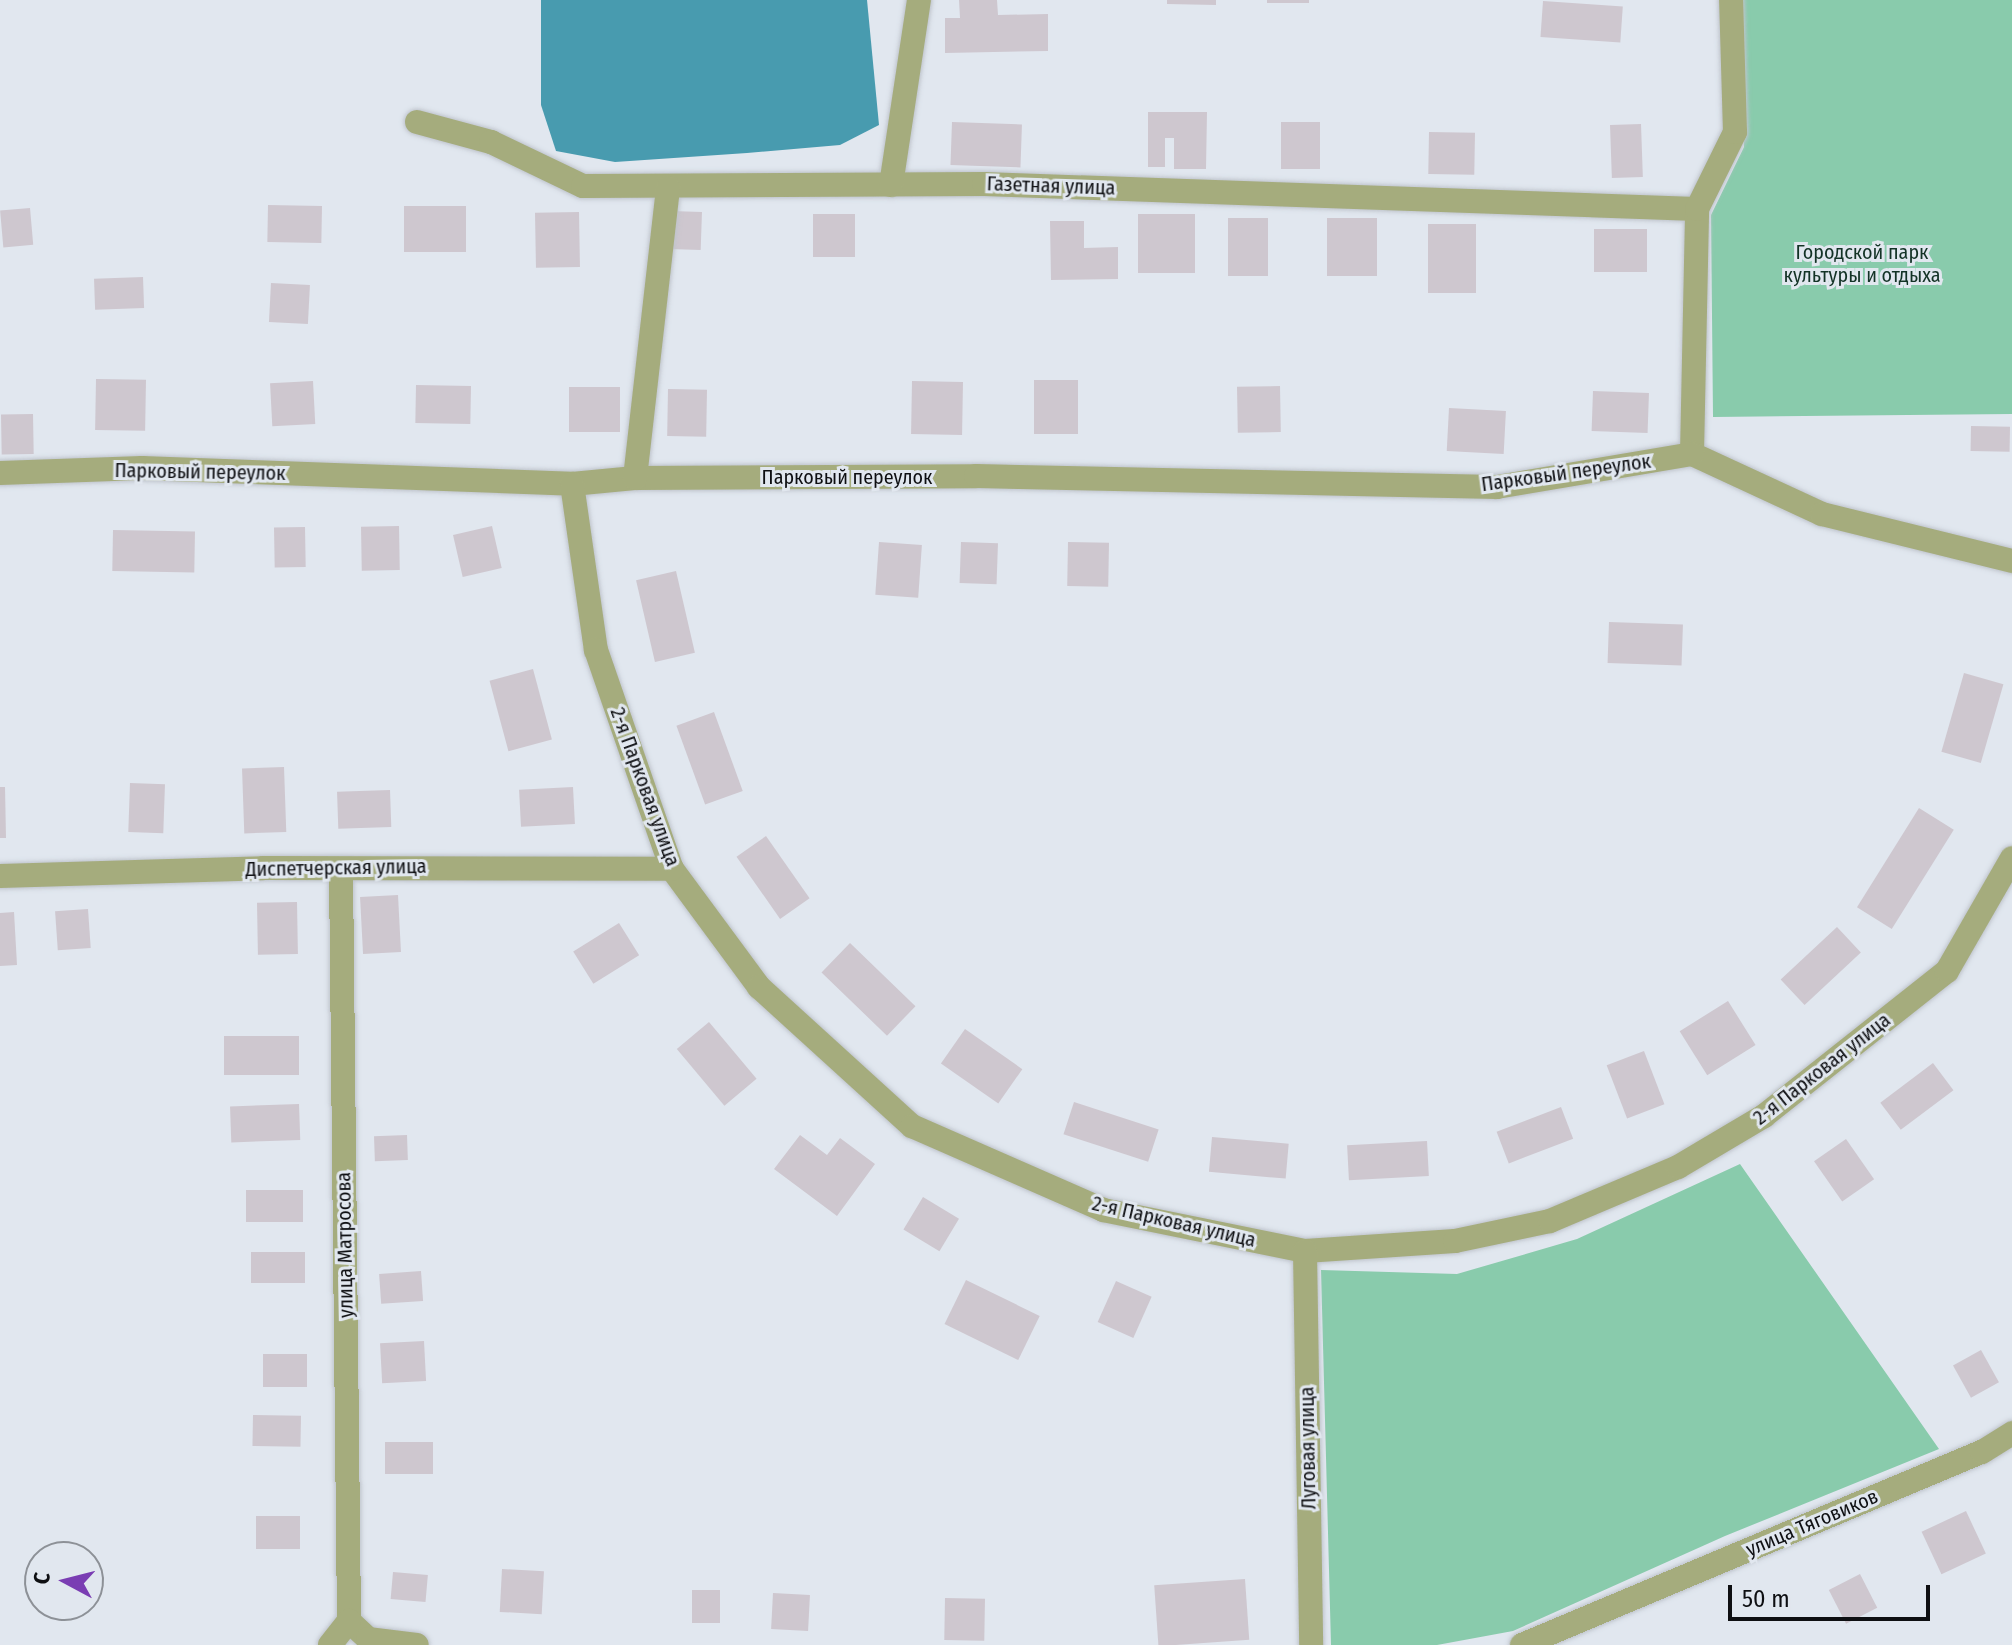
<!DOCTYPE html>
<html>
<head>
<meta charset="utf-8">
<style>
  body { margin:0 }
  #map { position:relative; width:2012px; height:1645px; overflow:hidden; background:#e1e7ef; font-family:"Fira Sans Condensed",sans-serif }
  div>[style] { position:absolute }
  .green>* { inset:0; background:#89cbac }
  .water>* { inset:0; background:#489baf }
  .building>* { inset:0; background:#cec7cf; transform-origin:0 0 }
  .roads { filter:drop-shadow(0 0 2px #bfc4cc) drop-shadow(0 0 2px #bfc4cc) }
  .minor>* { height:24px; margin:-12px; padding:0 12px; transform-origin:12px; border-radius:12px; background:#a5ac7d }
  span { translate:-50% -50%; white-space:nowrap; text-align:center; line-height:1.15; -webkit-text-stroke:6px #e1e7ef; paint-order:stroke }
  .street-label { font-size:20px; color:#0e0f12 }
  .park-label { font-size:20px; color:#133326 }
  .north { position:absolute; left:24px; top:1541px; width:80px; height:80px; box-sizing:border-box; background:#e1e7ef; border:2px solid #8d9197; border-radius:50%; rotate:277deg; font-size:22px; font-weight:700; line-height:32px; text-align:center; color:#0e0f12 }
  .north::after { content:''; display:block; margin:auto; width:28px; height:36px; background:#7a3db3; clip-path:polygon(50% 0,100% 100%,50% 72%,0 100%) }
  .scale { position:absolute; left:1728px; top:1585px; width:202px; height:36px; box-sizing:border-box; border:4px solid #0e0f12; border-top:0; padding-left:10px; font-size:24px; line-height:28px; white-space:nowrap; color:#0e0f12; -webkit-text-stroke:6px #e1e7ef; paint-order:stroke }
</style>
</head>
<body>
<div id="map">
  <div class="green">
    <i style="clip-path:polygon(1741px 0,2012px 0,2012px 414px,1713px 417px,1711px 215px,1744px 147px)"></i>
    <i style="clip-path:polygon(1740px 1164px,1939px 1449px,1725px 1536px,1513px 1631px,1437px 1645px,1331px 1645px,1321px 1270px,1457px 1274px,1577px 1239px)"></i>
  </div>
  <div class="water">
    <i style="clip-path:polygon(541px 0,867px 0,879px 125px,840px 145px,747px 153px,615px 162px,556px 151px,541px 105px)"></i>
  </div>
  <div class="building">
    <i style="clip-path:polygon(959px 0,997px 0,998px 15px,1048px 14px,1048px 51px,945px 53px,945px 18px,960px 18px)"></i>
    <i style="clip-path:polygon(1167px 0,1216px 0,1216px 5px,1167px 4px)"></i>
    <i style="left:1267px;top:0;width:42px;height:3px"></i>
    <i style="left:1543px;top:1px;width:80px;height:36px;rotate:4deg"></i>
    <i style="clip-path:polygon(1148px 112px,1207px 112px,1206px 169px,1174px 169px,1174px 138px,1165px 138px,1165px 167px,1148px 167px)"></i>
    <i style="left:952px;top:122px;width:70px;height:43px;rotate:2deg"></i>
    <i style="left:1281px;top:122px;width:39px;height:47px"></i>
    <i style="left:1641px;top:124px;width:53px;height:31px;rotate:88deg"></i>
    <i style="left:1429px;top:132px;width:46px;height:42px;rotate:1deg"></i>
    <i style="left:268px;top:205px;width:54px;height:37px;rotate:1deg"></i>
    <i style="left:404px;top:206px;width:62px;height:46px"></i>
    <i style="left:30px;top:208px;width:37px;height:30px;rotate:85deg"></i>
    <i style="left:671px;top:211px;width:31px;height:38px;rotate:2deg"></i>
    <i style="left:579px;top:212px;width:55px;height:44px;rotate:89deg"></i>
    <i style="left:855px;top:214px;width:43px;height:42px;rotate:90deg"></i>
    <i style="left:1138px;top:214px;width:57px;height:59px"></i>
    <i style="left:1228px;top:218px;width:40px;height:58px"></i>
    <i style="left:1327px;top:218px;width:50px;height:58px"></i>
    <i style="clip-path:polygon(1050px 221px,1084px 221px,1084px 248px,1118px 247px,1118px 279px,1051px 280px)"></i>
    <i style="left:1428px;top:224px;width:48px;height:69px"></i>
    <i style="left:1594px;top:229px;width:53px;height:43px"></i>
    <i style="left:143px;top:277px;width:31px;height:49px;rotate:88deg"></i>
    <i style="left:271px;top:283px;width:39px;height:39px;rotate:3deg"></i>
    <i style="left:96px;top:379px;width:50px;height:51px;rotate:1deg"></i>
    <i style="left:1034px;top:380px;width:44px;height:54px"></i>
    <i style="left:313px;top:381px;width:43px;height:43px;rotate:87deg"></i>
    <i style="left:912px;top:381px;width:51px;height:53px;rotate:1deg"></i>
    <i style="left:416px;top:385px;width:55px;height:38px;rotate:1deg"></i>
    <i style="left:1280px;top:386px;width:46px;height:43px;rotate:89deg"></i>
    <i style="left:569px;top:387px;width:51px;height:45px"></i>
    <i style="left:668px;top:389px;width:39px;height:47px;rotate:1deg"></i>
    <i style="left:1593px;top:391px;width:56px;height:40px;rotate:2deg"></i>
    <i style="left:1449px;top:408px;width:57px;height:43px;rotate:3deg"></i>
    <i style="left:33px;top:414px;width:40px;height:32px;rotate:89deg"></i>
    <i style="left:1971px;top:426px;width:39px;height:25px;rotate:1deg"></i>
    <i style="left:399px;top:526px;width:44px;height:38px;rotate:89deg"></i>
    <i style="left:492px;top:526px;width:43px;height:40px;rotate:77deg"></i>
    <i style="left:305px;top:527px;width:40px;height:31px;rotate:89deg"></i>
    <i style="left:113px;top:530px;width:82px;height:41px;rotate:1deg"></i>
    <i style="left:879px;top:542px;width:43px;height:53px;rotate:4deg"></i>
    <i style="left:961px;top:542px;width:37px;height:41px;rotate:2deg"></i>
    <i style="left:1068px;top:542px;width:41px;height:44px;rotate:1deg"></i>
    <i style="left:676px;top:571px;width:84px;height:41px;rotate:77deg"></i>
    <i style="left:1609px;top:622px;width:74px;height:41px;rotate:2deg"></i>
    <i style="left:533px;top:669px;width:73px;height:45px;rotate:75deg"></i>
    <i style="left:1964px;top:673px;width:41px;height:82px;rotate:16deg"></i>
    <i style="left:714px;top:712px;width:84px;height:40px;rotate:70deg"></i>
    <i style="left:284px;top:767px;width:65px;height:42px;rotate:88deg"></i>
    <i style="left:130px;top:783px;width:35px;height:49px;rotate:2deg"></i>
    <i style="clip-path:polygon(0 787px,5px 787px,6px 838px,0 838px)"></i>
    <i style="left:573px;top:787px;width:37px;height:54px;rotate:87deg"></i>
    <i style="left:390px;top:790px;width:37px;height:53px;rotate:88deg"></i>
    <i style="left:1919px;top:808px;width:41px;height:117px;rotate:32deg"></i>
    <i style="left:766px;top:836px;width:76px;height:36px;rotate:55deg"></i>
    <i style="left:398px;top:895px;width:57px;height:38px;rotate:87deg"></i>
    <i style="left:297px;top:902px;width:52px;height:40px;rotate:89deg"></i>
    <i style="left:88px;top:909px;width:39px;height:33px;rotate:86deg"></i>
    <i style="clip-path:polygon(14px 912px,17px 965px,0 966px,0 913px)"></i>
    <i style="left:619px;top:923px;width:38px;height:54px;rotate:58deg"></i>
    <i style="left:1837px;top:927px;width:35px;height:77px;rotate:47deg"></i>
    <i style="left:850px;top:943px;width:91px;height:41px;rotate:44deg"></i>
    <i style="left:1728px;top:1001px;width:52px;height:57px;rotate:58deg"></i>
    <i style="left:709px;top:1022px;width:74px;height:42px;rotate:50deg"></i>
    <i style="left:965px;top:1029px;width:70px;height:42px;rotate:35deg"></i>
    <i style="left:299px;top:1036px;width:39px;height:75px;rotate:90deg"></i>
    <i style="left:1644px;top:1051px;width:57px;height:40px;rotate:69deg"></i>
    <i style="left:1933px;top:1063px;width:34px;height:66px;rotate:53deg"></i>
    <i style="left:1074px;top:1102px;width:89px;height:34px;rotate:18deg"></i>
    <i style="left:299px;top:1104px;width:36px;height:69px;rotate:88deg"></i>
    <i style="left:1561px;top:1107px;width:34px;height:69px;rotate:69deg"></i>
    <i style="left:407px;top:1135px;width:25px;height:33px;rotate:88deg"></i>
    <i style="clip-path:polygon(800px 1135px,827px 1155px,840px 1138px,875px 1164px,837px 1216px,774px 1169px)"></i>
    <i style="left:1212px;top:1137px;width:77px;height:35px;rotate:5deg"></i>
    <i style="left:1846px;top:1139px;width:49px;height:39px;rotate:55deg"></i>
    <i style="left:1427px;top:1141px;width:35px;height:80px;rotate:87deg"></i>
    <i style="left:246px;top:1190px;width:57px;height:32px"></i>
    <i style="left:923px;top:1197px;width:42px;height:38px;rotate:31deg"></i>
    <i style="left:251px;top:1252px;width:54px;height:31px"></i>
    <i style="left:421px;top:1271px;width:30px;height:42px;rotate:86deg"></i>
    <i style="left:966px;top:1280px;width:82px;height:49px;rotate:26deg"></i>
    <i style="left:1116px;top:1281px;width:39px;height:45px;rotate:24deg"></i>
    <i style="left:424px;top:1341px;width:40px;height:44px;rotate:87deg"></i>
    <i style="left:1981px;top:1350px;width:37px;height:32px;rotate:61deg"></i>
    <i style="left:307px;top:1354px;width:33px;height:44px;rotate:90deg"></i>
    <i style="left:253px;top:1415px;width:48px;height:31px;rotate:1deg"></i>
    <i style="left:385px;top:1442px;width:48px;height:32px"></i>
    <i style="left:1966px;top:1511px;width:47px;height:49px;rotate:65deg"></i>
    <i style="left:256px;top:1516px;width:44px;height:33px"></i>
    <i style="left:502px;top:1569px;width:42px;height:43px;rotate:3deg"></i>
    <i style="left:393px;top:1572px;width:35px;height:27px;rotate:5deg"></i>
    <i style="left:1860px;top:1574px;width:38px;height:35px;rotate:63deg"></i>
    <i style="left:1245px;top:1579px;width:61px;height:91px;rotate:86deg"></i>
    <i style="left:692px;top:1590px;width:28px;height:33px"></i>
    <i style="left:773px;top:1593px;width:37px;height:36px;rotate:3deg"></i>
    <i style="left:945px;top:1598px;width:40px;height:42px;rotate:1deg"></i>
  </div>
  <div class="roads">
    <div class="minor">
      <i style="left:417px;top:122px;width:77px;rotate:15.1deg"></i>
      <i style="left:491px;top:142px;width:102px;rotate:25.6deg"></i>
      <i style="left:583px;top:186px;width:401px;rotate:-0.3deg"></i>
      <i style="left:984px;top:184px;width:713px;rotate:2.01deg"></i>
      <i style="left:891px;top:185px;width:187px;rotate:-81.4deg"></i>
      <i style="left:1692px;top:454px;width:245px;rotate:-88.8deg"></i>
      <i style="left:1697px;top:209px;width:86px;rotate:-63.7deg"></i>
      <i style="left:1735px;top:132px;width:132px;rotate:-91.7deg"></i>
      <i style="left:1692px;top:454px;width:143px;rotate:24.8deg"></i>
      <i style="left:1822px;top:514px;width:196px;rotate:13.9deg"></i>
      <i style="left:0;top:473px;width:142px;rotate:-2deg"></i>
      <i style="left:142px;top:468px;width:430px;rotate:2.1deg"></i>
      <i style="left:572px;top:484px;width:63px;rotate:-5.4deg"></i>
      <i style="left:635px;top:478px;width:341px;rotate:-0.3deg"></i>
      <i style="left:976px;top:476px;width:521px;rotate:1.21deg"></i>
      <i style="left:1497px;top:487px;width:198px;rotate:-9.6deg"></i>
      <i style="left:635px;top:478px;width:292px;rotate:-83.5deg"></i>
      <i style="left:572px;top:484px;width:168px;rotate:81.8deg"></i>
      <i style="left:596px;top:650px;width:232px;rotate:70.9deg"></i>
      <i style="left:672px;top:869px;width:147px;rotate:53.6deg"></i>
      <i style="left:759px;top:987px;width:207px;rotate:42.3deg"></i>
      <i style="left:912px;top:1126px;width:209px;rotate:23.7deg"></i>
      <i style="left:1103px;top:1210px;width:206px;rotate:11.5deg"></i>
      <i style="left:1305px;top:1251px;width:150px;rotate:-3.8deg"></i>
      <i style="left:1455px;top:1241px;width:97px;rotate:-11.9deg"></i>
      <i style="left:1550px;top:1221px;width:139px;rotate:-22.9deg"></i>
      <i style="left:1678px;top:1167px;width:100px;rotate:-30.7deg"></i>
      <i style="left:1764px;top:1116px;width:233px;rotate:-38.4deg"></i>
      <i style="left:1947px;top:971px;width:130px;rotate:-60.1deg"></i>
      <i style="left:341px;top:870px;width:751px;rotate:89.39deg"></i>
      <i style="left:0;top:876px;width:263px;rotate:-1.7deg"></i>
      <i style="left:263px;top:868px;width:409px;rotate:0.1deg"></i>
      <i style="left:1305px;top:1251px;width:394px;rotate:89.1deg"></i>
      <i style="left:349px;top:1621px;width:26px;rotate:43deg"></i>
      <i style="left:368px;top:1639px;width:49px;rotate:7deg"></i>
      <i style="left:330px;top:1645px;width:31px;rotate:-52deg"></i>
      <i style="left:1522px;top:1645px;width:499px;rotate:-22.8deg"></i>
      <i style="left:1982px;top:1452px;width:36px;rotate:-32deg"></i>
    </div>
  </div>
  <div class="street-label">
    <span style="left:1051px;top:186px;rotate:2deg">Газетная улица</span>
    <span style="left:200px;top:472px;rotate:1deg">Парковый переулок</span>
    <span style="left:1566px;top:473px;rotate:-8deg">Парковый переулок</span>
    <span style="left:847px;top:477px">Парковый переулок</span>
    <span style="left:645px;top:787px;rotate:70deg">2-я Парковая улица</span>
    <span style="left:336px;top:868px;rotate:-1deg">Диспетчерская улица</span>
    <span style="left:1822px;top:1069px;rotate:-38deg">2-я Парковая улица</span>
    <span style="left:1174px;top:1222px;rotate:13deg">2-я Парковая улица</span>
    <span style="left:345px;top:1245px;rotate:-91deg">улица Матросова</span>
    <span style="left:1308px;top:1448px;rotate:-91deg">Луговая улица</span>
    <span style="left:1812px;top:1523px;rotate:-23deg">улица Тяговиков</span>
  </div>
  <div class="park-label">
    <span style="left:1862px;top:264px">Городской парк<br>культуры и отдыха</span>
  </div>
  <div class="north">С</div>
  <div class="scale">50 m</div>
</div>
</body>
</html>
